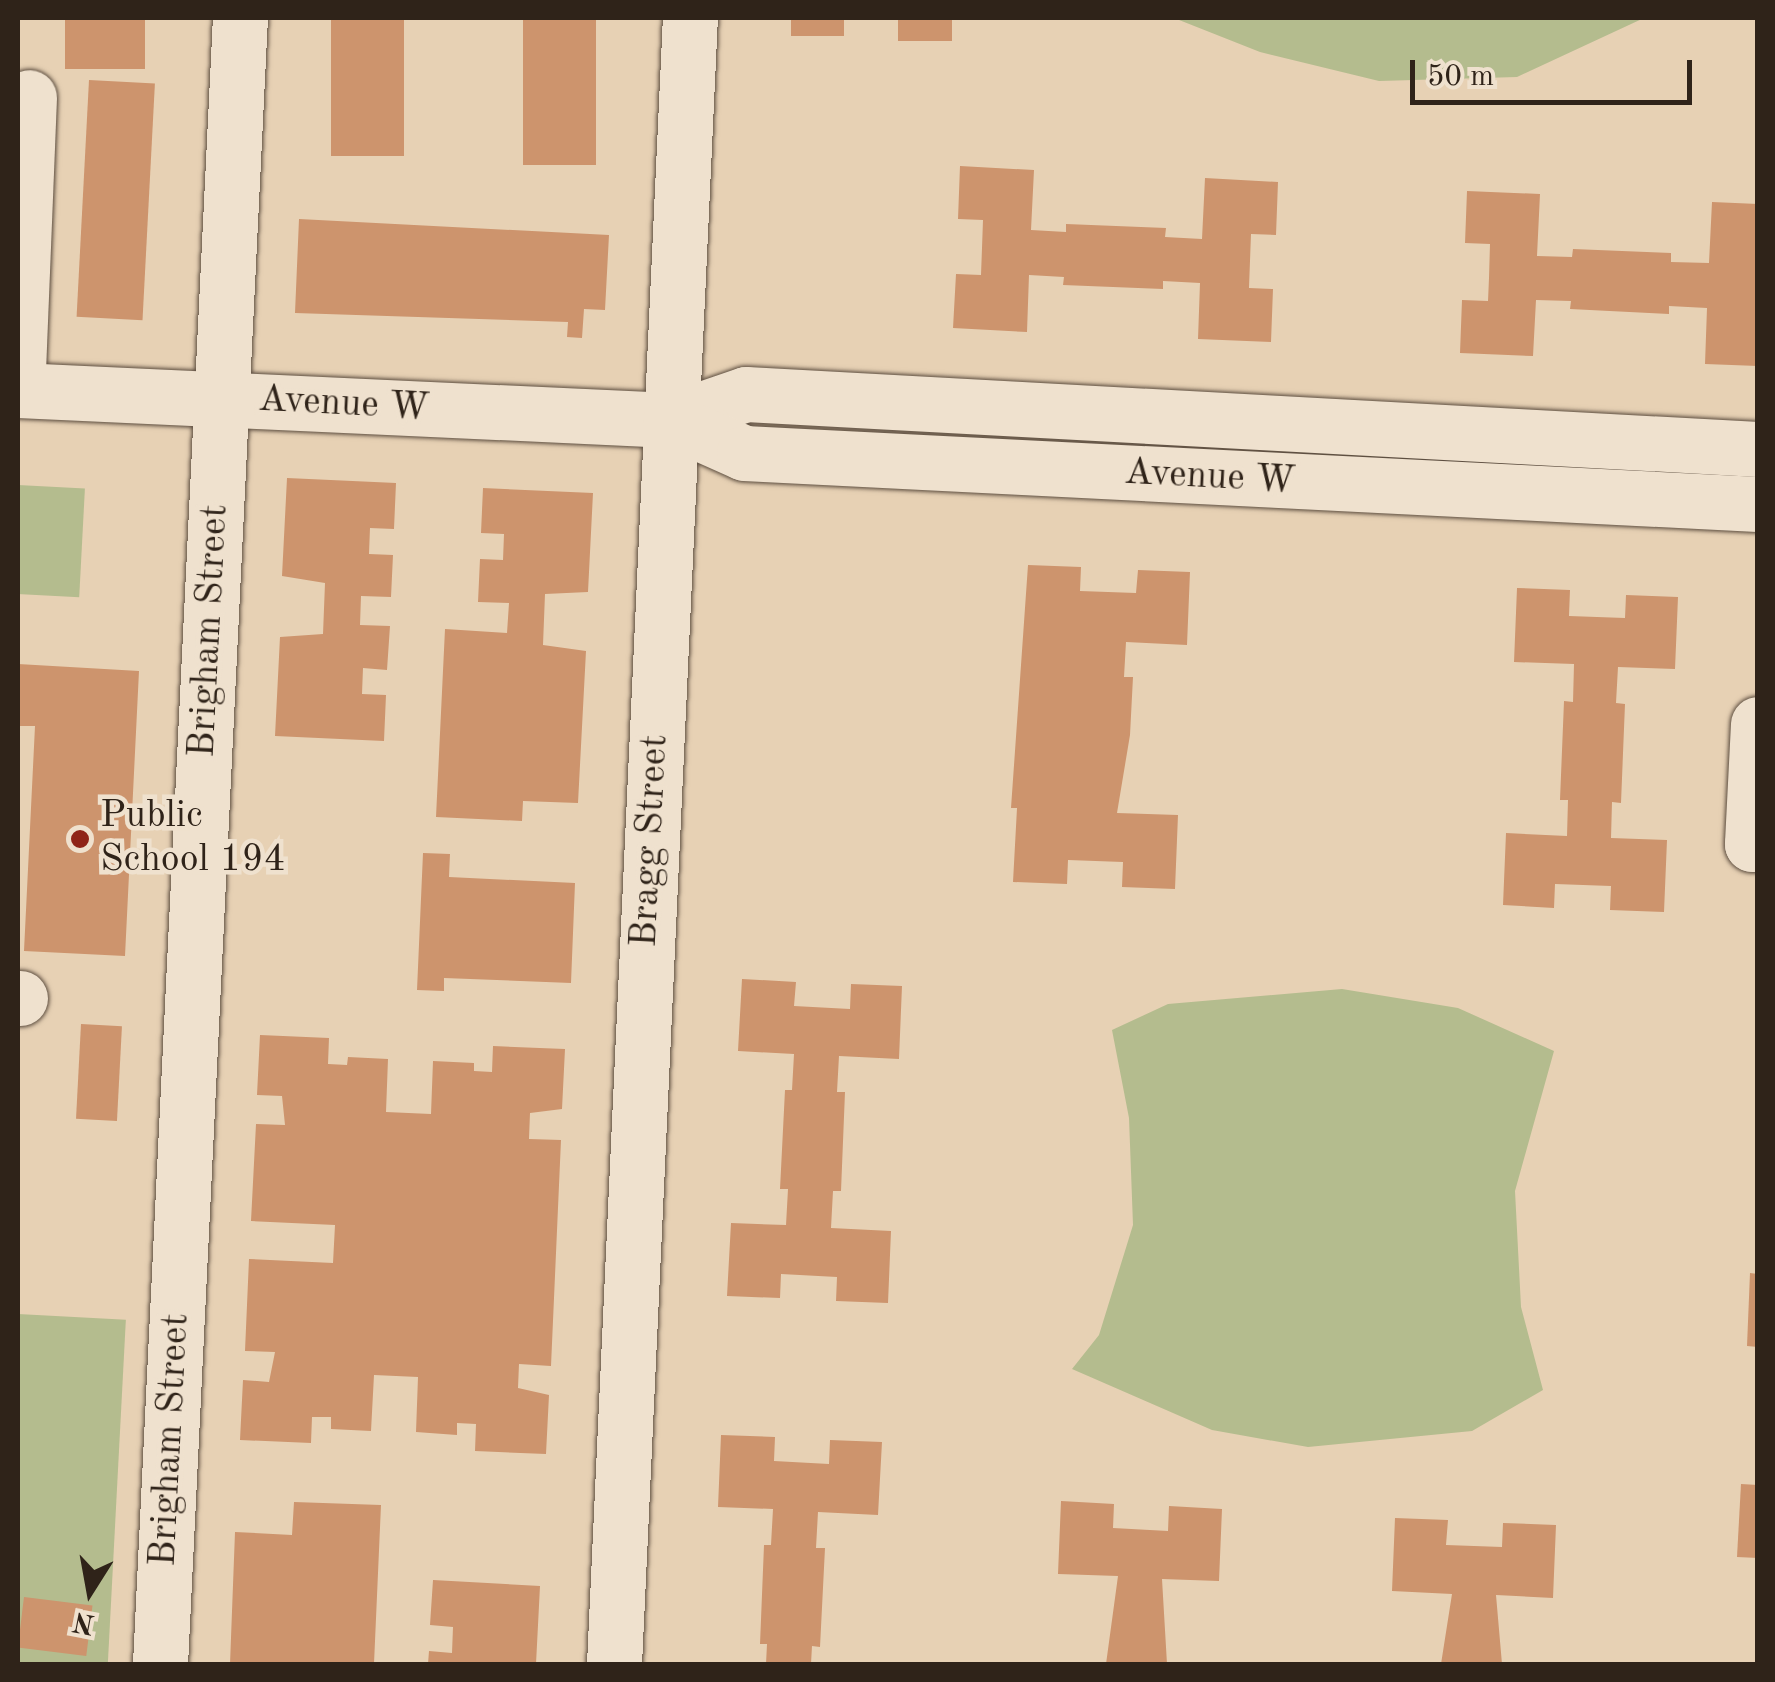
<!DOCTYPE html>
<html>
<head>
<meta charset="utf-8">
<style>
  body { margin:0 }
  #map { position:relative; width:1775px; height:1682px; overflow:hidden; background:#e7d1b4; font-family:"Old Standard TT",serif }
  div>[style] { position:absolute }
  .green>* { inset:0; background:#b4bc8e; transform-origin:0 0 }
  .building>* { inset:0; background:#cd946d; transform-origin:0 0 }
  .roads { filter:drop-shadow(0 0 2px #5d4e40) drop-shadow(0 0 2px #5d4e40) }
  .minor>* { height:55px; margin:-27.5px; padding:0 27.5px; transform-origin:27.5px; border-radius:27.5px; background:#efe1ce }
  .dots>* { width:28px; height:28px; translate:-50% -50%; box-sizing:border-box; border:5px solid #efe1ce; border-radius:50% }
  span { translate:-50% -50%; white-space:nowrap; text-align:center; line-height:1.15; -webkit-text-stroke:9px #efe1ce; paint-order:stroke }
  .street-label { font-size:38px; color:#2f2319 }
  .poi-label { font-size:38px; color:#2f2319 }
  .left { translate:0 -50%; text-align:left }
  .frame { position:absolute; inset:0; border:20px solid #2f2319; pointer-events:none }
  .north { position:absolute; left:40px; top:1542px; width:100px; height:100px; -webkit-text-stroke:8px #efe1ce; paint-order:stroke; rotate:191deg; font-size:28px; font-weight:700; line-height:40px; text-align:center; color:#2f2319 }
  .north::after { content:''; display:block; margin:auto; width:35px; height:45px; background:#2f2319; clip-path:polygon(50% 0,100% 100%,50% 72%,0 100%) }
  .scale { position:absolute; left:1410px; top:60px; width:282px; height:45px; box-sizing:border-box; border:5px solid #2f2319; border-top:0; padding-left:12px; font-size:30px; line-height:35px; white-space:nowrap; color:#2f2319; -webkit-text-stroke:8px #efe1ce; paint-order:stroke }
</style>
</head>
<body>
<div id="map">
  <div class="green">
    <i style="clip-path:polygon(1174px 18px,1173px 18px,1644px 18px,1517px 77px,1379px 81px,1260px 52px)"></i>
    <i style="left:18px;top:485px;width:67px;height:109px;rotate:3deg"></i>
    <i style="clip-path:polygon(1342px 989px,1458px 1008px,1554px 1051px,1515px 1191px,1521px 1307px,1543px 1390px,1472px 1431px,1308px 1447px,1212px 1430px,1072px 1369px,1099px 1335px,1133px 1225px,1129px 1118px,1112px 1030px,1168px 1004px)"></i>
    <i style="left:18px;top:1314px;width:108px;height:350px;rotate:3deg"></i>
  </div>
  <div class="building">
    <i style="left:65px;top:18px;width:80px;height:51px"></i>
    <i style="left:331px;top:18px;width:73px;height:138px"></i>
    <i style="left:523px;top:18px;width:73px;height:147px"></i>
    <i style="left:791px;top:18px;width:53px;height:18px"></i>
    <i style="left:898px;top:18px;width:54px;height:23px"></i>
    <i style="left:89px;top:80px;width:66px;height:237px;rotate:3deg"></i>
    <i style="clip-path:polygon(960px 166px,1034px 170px,1031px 230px,1066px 232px,1066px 224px,1166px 228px,1165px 237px,1202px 239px,1205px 178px,1278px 182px,1276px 235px,1251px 234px,1249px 288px,1273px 289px,1271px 342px,1198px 339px,1200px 283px,1163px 281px,1163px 289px,1063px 285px,1064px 277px,1029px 275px,1027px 332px,953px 328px,956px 274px,981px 275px,982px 248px,983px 220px,958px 219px)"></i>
    <i style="clip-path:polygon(1467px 191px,1540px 194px,1537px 256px,1572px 257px,1573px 249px,1671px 253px,1671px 262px,1709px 263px,1712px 202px,1758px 204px,1758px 366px,1705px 364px,1707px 308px,1669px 306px,1669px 314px,1570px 309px,1571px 301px,1536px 300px,1533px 356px,1460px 353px,1462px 300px,1488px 301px,1489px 278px,1490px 244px,1465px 243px)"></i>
    <i style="clip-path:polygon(299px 219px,609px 235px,605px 310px,584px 309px,582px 338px,567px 337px,568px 322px,295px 313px)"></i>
    <i style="clip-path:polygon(287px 478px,396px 483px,394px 529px,370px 528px,369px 554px,393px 555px,391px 597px,361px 596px,360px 625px,390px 626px,387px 670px,363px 668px,362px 694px,386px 695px,384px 741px,275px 736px,280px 637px,323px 634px,325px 583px,282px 576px)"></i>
    <i style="clip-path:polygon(483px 488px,593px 493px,588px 592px,545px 594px,543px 645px,586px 651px,578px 803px,523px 801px,522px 821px,436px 817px,445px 629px,507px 633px,509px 603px,478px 602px,480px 559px,503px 560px,504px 534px,481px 533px)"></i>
    <i style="clip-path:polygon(1028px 565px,1081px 567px,1080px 591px,1136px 593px,1138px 570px,1190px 572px,1187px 645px,1126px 642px,1124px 677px,1133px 677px,1130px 735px,1117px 813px,1178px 815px,1175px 889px,1122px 887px,1123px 862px,1068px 860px,1067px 884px,1013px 882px,1017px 808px,1011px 808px)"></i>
    <i style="clip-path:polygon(1517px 588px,1570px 590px,1569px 616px,1625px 618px,1626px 595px,1678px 597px,1675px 669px,1618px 667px,1616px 703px,1625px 704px,1621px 803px,1612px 802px,1611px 838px,1667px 840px,1664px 912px,1610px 910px,1611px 886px,1555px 884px,1554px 908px,1503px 905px,1506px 833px,1567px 836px,1568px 800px,1560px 800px,1564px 701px,1573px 702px,1574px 664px,1514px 662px)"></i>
    <i style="clip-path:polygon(18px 664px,139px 671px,125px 956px,24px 951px,35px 726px,18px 726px)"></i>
    <i style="clip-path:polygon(423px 853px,450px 854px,449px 877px,575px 883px,571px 983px,444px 978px,444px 991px,417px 990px)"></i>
    <i style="clip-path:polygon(742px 979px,796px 982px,794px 1006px,850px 1009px,851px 984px,902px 986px,899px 1059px,839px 1056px,837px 1092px,845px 1092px,841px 1191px,833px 1191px,831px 1228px,891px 1231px,888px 1303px,836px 1301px,837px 1277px,781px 1274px,780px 1298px,727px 1296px,731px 1223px,786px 1225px,788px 1189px,780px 1189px,785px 1090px,792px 1090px,794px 1054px,738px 1051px)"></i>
    <i style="left:81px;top:1024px;width:41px;height:95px;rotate:3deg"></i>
    <i style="clip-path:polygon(260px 1035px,329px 1038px,328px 1064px,347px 1065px,348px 1057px,388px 1059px,386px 1112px,431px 1114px,433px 1061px,474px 1063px,474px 1071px,492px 1072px,493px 1046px,565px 1049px,562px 1109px,530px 1113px,529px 1139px,561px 1140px,551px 1366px,519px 1364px,518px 1388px,549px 1395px,546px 1454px,475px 1451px,476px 1424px,457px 1423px,457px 1435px,416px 1432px,418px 1377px,374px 1375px,371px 1431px,331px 1429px,331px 1417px,312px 1417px,311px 1443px,240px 1440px,243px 1380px,269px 1382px,275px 1352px,245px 1351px,249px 1259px,333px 1263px,335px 1225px,251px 1221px,256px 1124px,285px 1125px,282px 1096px,257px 1095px)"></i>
    <i style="clip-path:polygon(1750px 1273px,1758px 1274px,1758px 1347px,1747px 1346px)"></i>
    <i style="clip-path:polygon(721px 1435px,775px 1437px,774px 1461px,829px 1464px,830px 1440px,882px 1442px,878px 1515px,818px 1512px,816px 1548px,825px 1548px,820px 1647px,812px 1646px,811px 1664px,766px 1664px,767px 1644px,760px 1644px,764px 1545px,771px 1545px,773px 1509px,718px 1507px)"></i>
    <i style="clip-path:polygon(1741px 1484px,1758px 1485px,1758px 1558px,1737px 1557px)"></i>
    <i style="clip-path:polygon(1061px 1501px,1114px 1504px,1113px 1528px,1168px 1531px,1169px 1506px,1222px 1509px,1219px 1581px,1162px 1579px,1167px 1664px,1106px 1664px,1118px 1576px,1058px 1574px)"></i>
    <i style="clip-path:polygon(294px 1502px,381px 1505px,374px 1664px,230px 1664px,235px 1532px,292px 1535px)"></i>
    <i style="clip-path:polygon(1395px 1518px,1448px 1520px,1446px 1545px,1502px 1547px,1503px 1523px,1556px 1525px,1553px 1598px,1496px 1595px,1502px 1664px,1441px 1664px,1452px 1594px,1392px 1591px)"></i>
    <i style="clip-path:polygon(433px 1580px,540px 1586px,536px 1664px,428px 1664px,429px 1651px,452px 1653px,453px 1627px,430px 1625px)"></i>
    <i style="left:24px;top:1597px;width:69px;height:51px;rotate:7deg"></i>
  </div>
  <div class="roads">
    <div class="minor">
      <i style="left:18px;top:371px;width:274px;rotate:-87.7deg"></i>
      <i style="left:18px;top:390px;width:653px;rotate:2.63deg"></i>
      <i style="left:670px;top:420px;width:80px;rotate:-18.9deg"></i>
      <i style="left:746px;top:394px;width:1013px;rotate:3.11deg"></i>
      <i style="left:670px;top:420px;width:81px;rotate:24deg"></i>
      <i style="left:744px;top:453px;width:1015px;rotate:2.88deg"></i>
      <i style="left:1758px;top:724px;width:120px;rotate:92.9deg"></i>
      <i style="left:1752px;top:844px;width:6px"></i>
      <i style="left:18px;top:998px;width:2px"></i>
      <i style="left:160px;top:1664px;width:1648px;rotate:-87.22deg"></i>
      <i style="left:614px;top:1664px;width:1648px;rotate:-87.36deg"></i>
    </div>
  </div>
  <div class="dots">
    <i style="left:80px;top:839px;background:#8f2418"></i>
  </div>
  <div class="street-label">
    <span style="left:344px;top:405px;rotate:3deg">Avenue W</span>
    <span style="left:1210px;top:478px;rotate:3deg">Avenue W</span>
    <span style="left:210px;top:631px;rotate:-87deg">Brigham Street</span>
    <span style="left:651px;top:841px;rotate:-87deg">Bragg Street</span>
    <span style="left:171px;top:1440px;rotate:-87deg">Brigham Street</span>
  </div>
  <div class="poi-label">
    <span class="left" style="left:100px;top:839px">Public<br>School 194</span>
  </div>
  <div class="frame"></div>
  <div class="north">N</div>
  <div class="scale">50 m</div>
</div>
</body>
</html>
